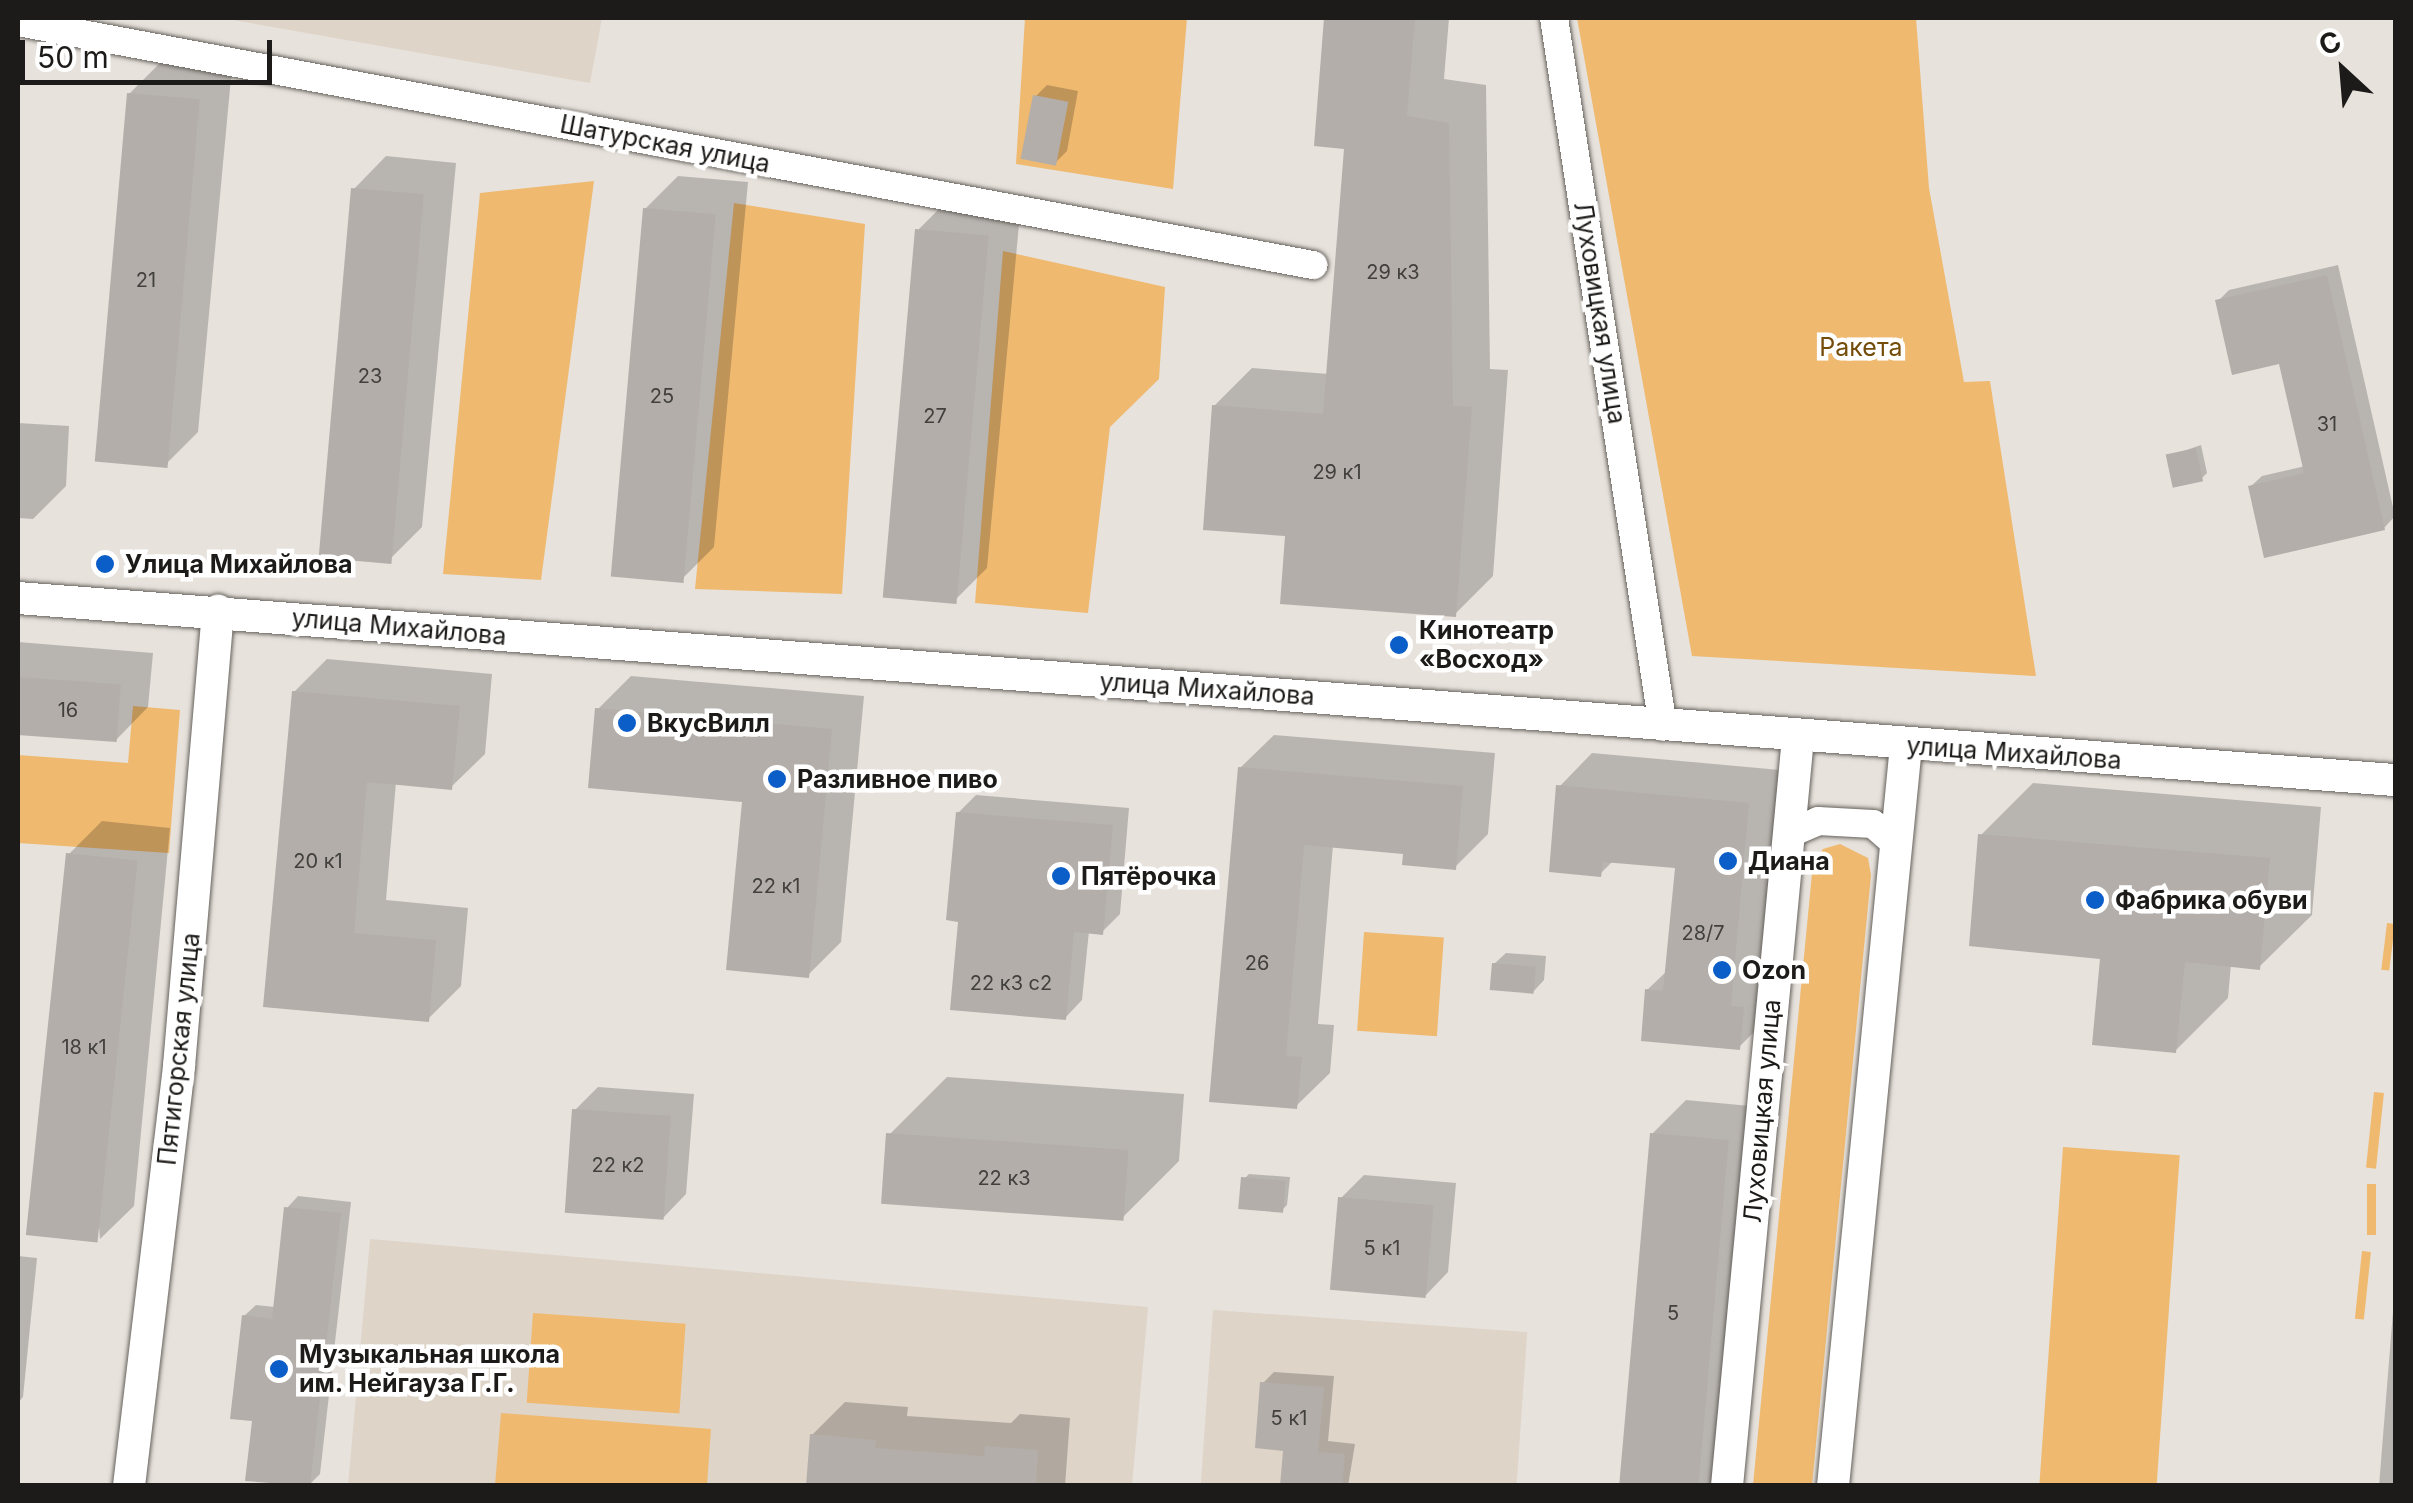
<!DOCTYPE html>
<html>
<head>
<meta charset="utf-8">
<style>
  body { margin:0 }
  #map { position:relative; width:2413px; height:1503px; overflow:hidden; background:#e7e2dc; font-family:Inter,sans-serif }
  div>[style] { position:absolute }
  .built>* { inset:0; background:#ded4c8; transform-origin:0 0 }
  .green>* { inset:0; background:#efb970; transform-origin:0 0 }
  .shadow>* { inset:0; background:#0003 }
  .building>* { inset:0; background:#b3aea9; transform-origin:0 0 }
  .roads { filter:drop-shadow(0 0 2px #66625d) drop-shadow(0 0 2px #66625d) }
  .minor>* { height:28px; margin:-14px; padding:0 14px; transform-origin:14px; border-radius:14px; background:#fff }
  .tertiary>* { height:32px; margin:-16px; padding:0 16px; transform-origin:16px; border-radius:16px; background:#fff }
  .dots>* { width:28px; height:28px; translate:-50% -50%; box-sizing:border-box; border:5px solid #fff; border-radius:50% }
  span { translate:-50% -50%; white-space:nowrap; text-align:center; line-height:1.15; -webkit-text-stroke:9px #fff; paint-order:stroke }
  .number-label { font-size:20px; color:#42403d }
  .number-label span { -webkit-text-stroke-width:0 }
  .street-label { font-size:25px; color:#1d1b19 }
  .park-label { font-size:25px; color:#754d0a }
  .poi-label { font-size:25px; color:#1d1b19; font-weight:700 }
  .left { translate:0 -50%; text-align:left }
  .frame { position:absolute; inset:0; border:20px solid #1d1b19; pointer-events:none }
  .north { position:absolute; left:2293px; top:20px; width:100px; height:100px; -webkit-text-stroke:8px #fff; paint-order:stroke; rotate:334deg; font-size:28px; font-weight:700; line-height:40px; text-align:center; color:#1d1b19 }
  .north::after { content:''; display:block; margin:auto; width:35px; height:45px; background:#1d1b19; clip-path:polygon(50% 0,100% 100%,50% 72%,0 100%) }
  .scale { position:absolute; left:20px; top:40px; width:252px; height:45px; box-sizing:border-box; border:5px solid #1d1b19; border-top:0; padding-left:12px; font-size:30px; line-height:35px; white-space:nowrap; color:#1d1b19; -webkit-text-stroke:8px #fff; paint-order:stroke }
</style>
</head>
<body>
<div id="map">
  <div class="built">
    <i style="clip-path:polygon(222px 18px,602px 18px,590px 83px)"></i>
    <i style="clip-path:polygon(370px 1239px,1148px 1307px,1132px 1485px,348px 1486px)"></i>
    <i style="left:1213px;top:1310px;width:315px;height:176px;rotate:4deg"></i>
  </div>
  <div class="green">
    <i style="clip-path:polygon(1025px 18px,1187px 18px,1173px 189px,1016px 164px)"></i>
    <i style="clip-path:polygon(1577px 18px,1916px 18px,1929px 188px,1964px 382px,1990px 381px,2036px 676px,1692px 656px)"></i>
    <i style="clip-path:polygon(594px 181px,541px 580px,443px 574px,480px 193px)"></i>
    <i style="clip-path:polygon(734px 203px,865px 224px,842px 594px,695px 589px)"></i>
    <i style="clip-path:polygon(1003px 251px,1165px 287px,1159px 379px,1110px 427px,1088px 613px,975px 603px)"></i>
    <i style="clip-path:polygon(133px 706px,180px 710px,169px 853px,18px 843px,18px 755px,128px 763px)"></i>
    <i style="clip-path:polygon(1840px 844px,1868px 858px,1871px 875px,1812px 1485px,1753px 1485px,1813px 863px,1823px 849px)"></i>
    <i style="left:2387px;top:923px;width:8px;height:47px;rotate:7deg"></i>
    <i style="left:1364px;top:932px;width:80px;height:99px;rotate:4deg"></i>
    <i style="left:2374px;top:1092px;width:10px;height:76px;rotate:6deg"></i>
    <i style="left:2063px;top:1147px;width:117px;height:339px;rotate:4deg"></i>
    <i style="left:2367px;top:1184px;width:9px;height:51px"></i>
    <i style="left:2362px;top:1251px;width:9px;height:68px;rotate:6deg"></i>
    <i style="left:533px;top:1313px;width:153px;height:90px;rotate:4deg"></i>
    <i style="clip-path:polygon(501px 1413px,711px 1429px,707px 1485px,495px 1485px)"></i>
  </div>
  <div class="shadow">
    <i style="clip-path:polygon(1327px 18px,1449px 18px,1444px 79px,1486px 85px,1490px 369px,1508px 370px,1493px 576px,1455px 614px,1288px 534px,1214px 406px,1252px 368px,1329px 374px,1347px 146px,1317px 144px)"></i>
    <i style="clip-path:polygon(162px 61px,232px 67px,198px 432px,165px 465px,129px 94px)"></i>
    <i style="clip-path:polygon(1047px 85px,1078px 91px,1067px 151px,1056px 162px,1035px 97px)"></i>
    <i style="clip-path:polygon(386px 156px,456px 163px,422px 527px,389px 560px,353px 190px)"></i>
    <i style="clip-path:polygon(678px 176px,748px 182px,714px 547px,681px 580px,645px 209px)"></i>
    <i style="clip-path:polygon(951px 197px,1021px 203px,987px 568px,954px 601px,918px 230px)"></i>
    <i style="clip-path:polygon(2338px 265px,2395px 516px,2384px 528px,2250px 487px,2262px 476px,2305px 466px,2281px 361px,2218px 301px,2229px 290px)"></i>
    <i style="clip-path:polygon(18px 423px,69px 426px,66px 486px,33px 519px,18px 518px)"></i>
    <i style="clip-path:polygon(2201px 445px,2207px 473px,2202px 478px,2169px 456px)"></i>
    <i style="clip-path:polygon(18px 642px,153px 653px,148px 707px,115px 741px,18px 733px)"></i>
    <i style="clip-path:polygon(327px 659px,492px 674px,485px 754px,451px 787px,396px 782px,386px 900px,468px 908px,461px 986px,428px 1019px,266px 1005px,294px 692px)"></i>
    <i style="clip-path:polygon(631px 676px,864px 696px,841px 942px,808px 975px,745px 799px,598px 709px)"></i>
    <i style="clip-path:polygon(1274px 735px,1495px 753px,1488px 834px,1455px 867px,1406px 851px,1333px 845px,1318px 1024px,1334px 1025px,1330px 1073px,1296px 1106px,1212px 1099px,1240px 768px)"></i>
    <i style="clip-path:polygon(1592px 753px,1781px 770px,1772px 1014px,1739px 1047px,1647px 990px,1668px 970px,1677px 866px,1614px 860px,1600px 874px,1559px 787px)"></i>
    <i style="clip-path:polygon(2033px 783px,2321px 807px,2312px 915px,2259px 967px,2231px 964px,2228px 998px,2176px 1050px,2103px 957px,1981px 835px)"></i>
    <i style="clip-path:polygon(976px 795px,1129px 808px,1120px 914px,1102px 932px,1089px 931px,1082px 1000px,1065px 1018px,960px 919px,958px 813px)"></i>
    <i style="clip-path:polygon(102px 821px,170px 828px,134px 1206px,100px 1239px,69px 854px)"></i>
    <i style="clip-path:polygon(1506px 953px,1546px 956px,1544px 980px,1533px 992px,1494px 964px)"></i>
    <i style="clip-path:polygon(947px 1077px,1184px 1094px,1179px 1161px,1121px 1219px,889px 1135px)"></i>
    <i style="clip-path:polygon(598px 1087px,694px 1094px,686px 1194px,663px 1218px,575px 1110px)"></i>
    <i style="clip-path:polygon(1686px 1100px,1761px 1107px,1714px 1486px,1620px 1486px,1652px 1134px)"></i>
    <i style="clip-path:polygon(1249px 1174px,1290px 1177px,1287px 1205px,1282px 1210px,1244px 1179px)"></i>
    <i style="clip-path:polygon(1364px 1175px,1456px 1183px,1448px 1272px,1425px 1296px,1341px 1198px)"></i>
    <i style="clip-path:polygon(298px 1196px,351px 1202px,320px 1474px,309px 1485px,254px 1419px,244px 1316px,256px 1305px,275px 1307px,287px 1208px)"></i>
    <i style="clip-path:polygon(18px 1256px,37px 1258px,23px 1397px,18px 1403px)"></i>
    <i style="clip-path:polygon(2396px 1274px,2396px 1486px,2379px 1486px)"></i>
    <i style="clip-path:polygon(1274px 1372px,1334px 1376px,1328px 1441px,1355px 1444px,1348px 1486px,1283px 1486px,1286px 1449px,1263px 1383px)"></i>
    <i style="clip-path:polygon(845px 1402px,908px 1407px,907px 1416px,1011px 1423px,1020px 1414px,1070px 1418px,1065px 1486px,808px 1486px,812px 1435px)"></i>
  </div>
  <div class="building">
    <i style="clip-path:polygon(1324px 18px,1415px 18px,1407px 116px,1449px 123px,1453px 406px,1472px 407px,1456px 617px,1280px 604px,1285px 536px,1203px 530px,1212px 405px,1323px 414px,1344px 149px,1314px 146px)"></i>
    <i style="left:127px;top:93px;width:73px;height:370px;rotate:5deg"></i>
    <i style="left:1033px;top:95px;width:36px;height:65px;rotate:11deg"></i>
    <i style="left:351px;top:188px;width:73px;height:371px;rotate:5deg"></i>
    <i style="left:643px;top:208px;width:73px;height:370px;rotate:5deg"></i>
    <i style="left:915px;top:229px;width:74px;height:370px;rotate:5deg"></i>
    <i style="clip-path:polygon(2327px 275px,2385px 530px,2264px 558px,2248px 486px,2304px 473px,2279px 364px,2232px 375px,2215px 300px)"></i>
    <i style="left:2196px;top:448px;width:34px;height:31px;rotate:78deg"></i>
    <i style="left:18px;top:677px;width:103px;height:58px;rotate:4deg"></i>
    <i style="clip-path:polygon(292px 691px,460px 706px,452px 790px,367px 782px,354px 933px,436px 940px,429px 1022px,263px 1007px)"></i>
    <i style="clip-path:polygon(595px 708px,832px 729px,809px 978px,726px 970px,742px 802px,588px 788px)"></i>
    <i style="clip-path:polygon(1238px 767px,1463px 786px,1456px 870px,1402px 865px,1403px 854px,1304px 845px,1286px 1056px,1302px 1057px,1297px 1109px,1209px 1102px)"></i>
    <i style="clip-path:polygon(1556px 785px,1749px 803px,1731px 1006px,1744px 1007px,1740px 1050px,1641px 1041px,1645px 989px,1663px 991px,1675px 868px,1603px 862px,1601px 877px,1549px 872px)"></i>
    <i style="clip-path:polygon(956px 812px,1113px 825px,1103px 935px,1074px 932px,1066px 1020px,950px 1010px,958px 922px,946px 920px)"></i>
    <i style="clip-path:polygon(1978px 834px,2270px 858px,2260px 970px,2185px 962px,2176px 1053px,2092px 1045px,2100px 959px,1969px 946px)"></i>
    <i style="left:66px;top:853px;width:72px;height:384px;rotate:6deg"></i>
    <i style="left:1492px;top:963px;width:44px;height:27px;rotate:5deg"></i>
    <i style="left:572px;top:1109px;width:99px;height:104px;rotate:4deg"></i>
    <i style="left:886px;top:1133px;width:243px;height:71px;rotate:4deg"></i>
    <i style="left:1650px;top:1133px;width:79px;height:354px;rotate:5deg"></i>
    <i style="left:1241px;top:1177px;width:45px;height:32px;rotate:5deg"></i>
    <i style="left:1338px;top:1197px;width:96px;height:93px;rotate:5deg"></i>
    <i style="clip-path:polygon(284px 1207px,341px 1213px,310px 1486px,245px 1481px,252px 1421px,230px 1419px,242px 1315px,272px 1319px)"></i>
    <i style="clip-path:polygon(1260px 1382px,1324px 1387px,1318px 1452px,1345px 1454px,1342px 1486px,1280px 1486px,1283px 1451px,1255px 1448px)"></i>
    <i style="clip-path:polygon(810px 1434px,876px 1440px,875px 1448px,984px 1456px,985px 1446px,1038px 1450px,1036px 1486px,806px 1486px)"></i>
  </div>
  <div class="roads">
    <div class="minor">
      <i style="left:1554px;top:18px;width:717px;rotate:81.26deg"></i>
      <i style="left:18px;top:22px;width:1318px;rotate:10.63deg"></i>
      <i style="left:1788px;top:834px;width:33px;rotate:-23deg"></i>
      <i style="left:1818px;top:821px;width:55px;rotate:3.1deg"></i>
      <i style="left:1873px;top:824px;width:30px;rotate:41deg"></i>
    </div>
    <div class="tertiary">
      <i style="left:18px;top:598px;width:2385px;rotate:4.38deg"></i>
      <i style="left:129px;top:1486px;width:423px;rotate:-83.2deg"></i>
      <i style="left:179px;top:1066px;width:457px;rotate:-85.1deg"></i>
      <i style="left:1727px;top:1486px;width:752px;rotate:-84.58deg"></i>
      <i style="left:1833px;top:1486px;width:745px;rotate:-84.37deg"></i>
    </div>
  </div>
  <div class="dots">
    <i style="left:105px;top:564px;background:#0b5dc7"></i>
    <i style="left:1399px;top:645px;background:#0b5dc7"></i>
    <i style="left:627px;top:723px;background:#0b5dc7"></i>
    <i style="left:777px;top:779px;background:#0b5dc7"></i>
    <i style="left:1728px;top:861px;background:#0b5dc7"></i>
    <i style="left:1061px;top:876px;background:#0b5dc7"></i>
    <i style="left:2095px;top:900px;background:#0b5dc7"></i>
    <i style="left:1722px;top:970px;background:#0b5dc7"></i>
    <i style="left:279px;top:1369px;background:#0b5dc7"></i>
  </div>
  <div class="number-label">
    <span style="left:1393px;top:272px">29 к3</span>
    <span style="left:146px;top:280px">21</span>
    <span style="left:370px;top:376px">23</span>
    <span style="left:662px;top:396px">25</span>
    <span style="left:935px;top:416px">27</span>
    <span style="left:2327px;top:424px">31</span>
    <span style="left:1337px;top:472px">29 к1</span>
    <span style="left:68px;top:710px">16</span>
    <span style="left:318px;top:861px">20 к1</span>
    <span style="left:776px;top:886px">22 к1</span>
    <span style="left:1703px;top:933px">28/7</span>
    <span style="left:1257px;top:963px">26</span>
    <span style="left:1011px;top:983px">22 к3 с2</span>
    <span style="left:84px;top:1047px">18 к1</span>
    <span style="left:618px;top:1165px">22 к2</span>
    <span style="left:1004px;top:1178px">22 к3</span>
    <span style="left:1382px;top:1248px">5 к1</span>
    <span style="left:1673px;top:1313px">5</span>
    <span style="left:1289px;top:1418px">5 к1</span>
  </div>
  <div class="street-label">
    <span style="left:665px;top:144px;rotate:11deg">Шатурская улица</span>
    <span style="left:1600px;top:313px;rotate:81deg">Луховицкая улица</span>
    <span style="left:399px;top:627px;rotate:5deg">улица Михайлова</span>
    <span style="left:1207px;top:689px;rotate:4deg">улица Михайлова</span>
    <span style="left:2014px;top:753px;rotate:4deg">улица Михайлова</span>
    <span style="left:179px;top:1049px;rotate:-84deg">Пятигорская улица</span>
    <span style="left:1762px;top:1111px;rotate:-85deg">Луховицкая улица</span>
  </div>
  <div class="park-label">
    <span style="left:1861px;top:347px">Ракета</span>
  </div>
  <div class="poi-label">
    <span class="left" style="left:125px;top:564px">Улица Михайлова</span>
    <span class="left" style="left:1419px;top:645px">Кинотеатр<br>«Восход»</span>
    <span class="left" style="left:647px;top:723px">ВкусВилл</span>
    <span class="left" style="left:797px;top:779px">Разливное пиво</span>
    <span class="left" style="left:1748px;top:861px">Диана</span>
    <span class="left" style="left:1081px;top:876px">Пятёрочка</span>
    <span class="left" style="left:2115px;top:900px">Фабрика обуви</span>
    <span class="left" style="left:1742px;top:970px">Ozon</span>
    <span class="left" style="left:299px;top:1369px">Музыкальная школа<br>им. Нейгауза Г.Г.</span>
  </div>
  <div class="frame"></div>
  <div class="north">С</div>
  <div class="scale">50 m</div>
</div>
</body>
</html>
